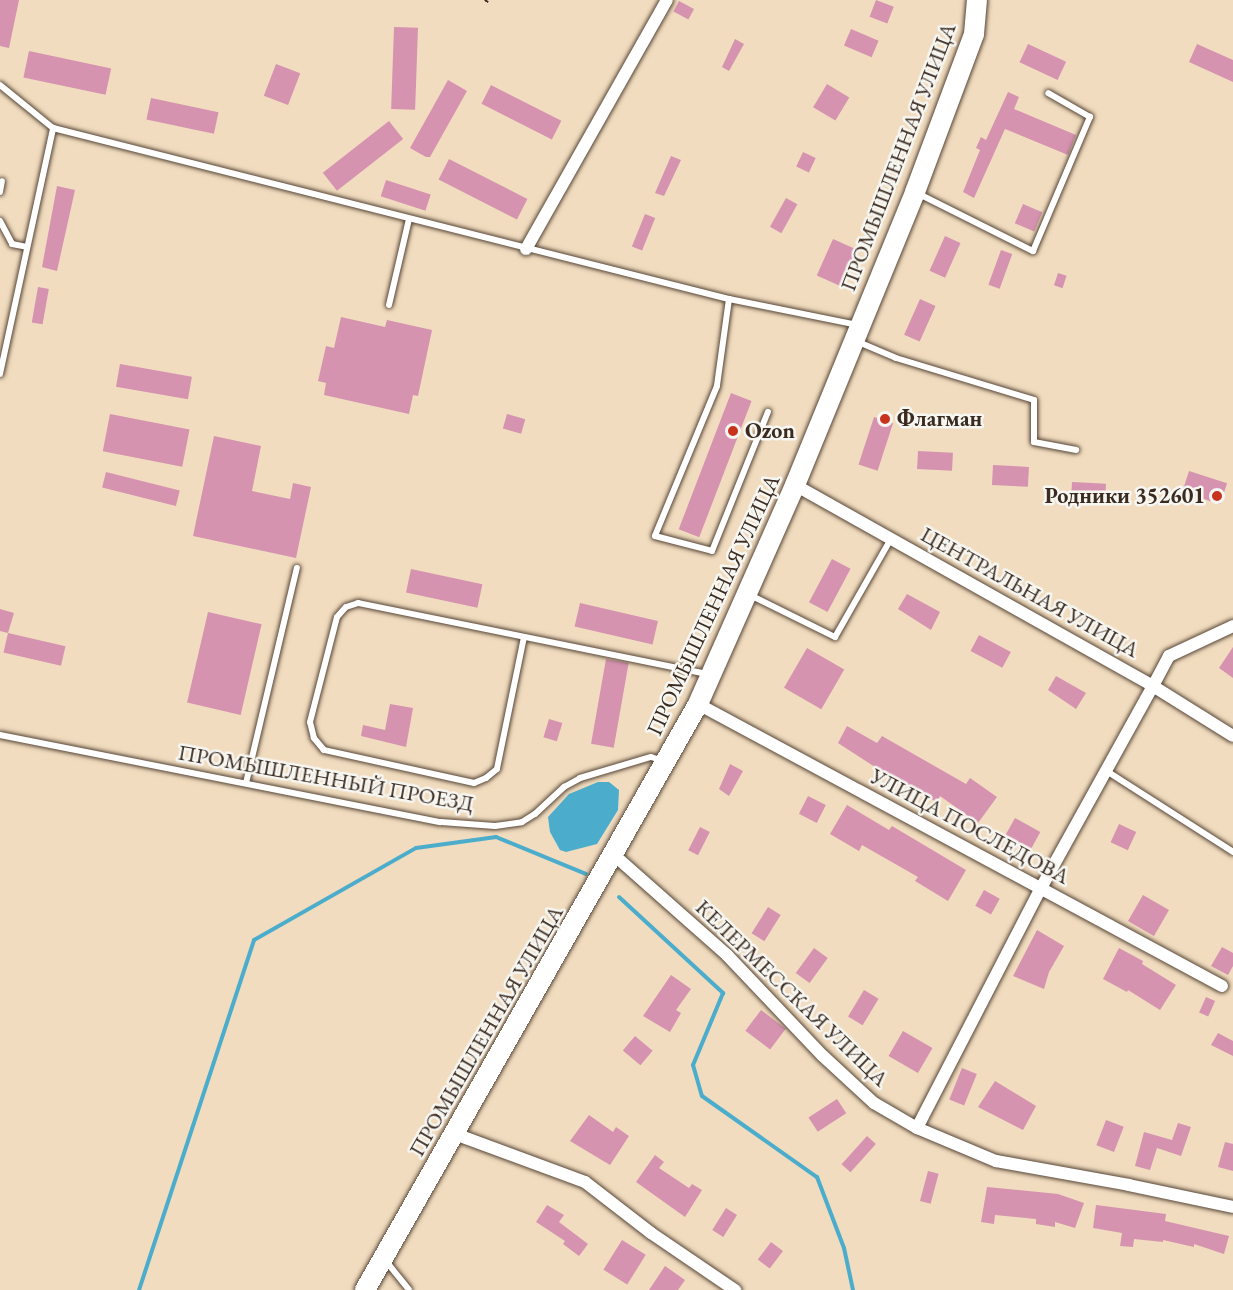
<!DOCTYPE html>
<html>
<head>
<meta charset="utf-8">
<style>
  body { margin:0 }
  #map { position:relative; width:1233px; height:1290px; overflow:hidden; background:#f1dcbf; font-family:"EB Garamond",serif }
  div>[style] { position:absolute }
  .water>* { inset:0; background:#4badcb }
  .stream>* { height:4px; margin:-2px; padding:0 2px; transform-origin:2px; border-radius:2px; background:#4badcb }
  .building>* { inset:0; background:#d593b0; transform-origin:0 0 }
  .roads { filter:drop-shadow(0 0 2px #564536) drop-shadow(0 0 2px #564536) }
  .service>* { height:6px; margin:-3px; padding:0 3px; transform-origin:3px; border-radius:3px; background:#fff }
  .minor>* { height:12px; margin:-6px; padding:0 6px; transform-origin:6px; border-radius:6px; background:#fff }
  .primary>* { height:20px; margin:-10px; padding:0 10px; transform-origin:10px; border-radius:10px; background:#fff }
  .rail>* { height:4px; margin-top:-2px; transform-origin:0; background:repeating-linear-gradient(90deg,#3b2a1e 0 9px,transparent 0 13.5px) }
  .dots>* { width:16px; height:16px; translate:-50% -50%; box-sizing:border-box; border:3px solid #f6f6f2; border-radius:50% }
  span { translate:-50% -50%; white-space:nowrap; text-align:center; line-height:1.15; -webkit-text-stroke:5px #f6f6f2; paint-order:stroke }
  .street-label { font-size:22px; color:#3b2a1e }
  .poi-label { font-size:22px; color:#3b2a1e; font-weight:700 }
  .left { translate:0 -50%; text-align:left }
  .right { translate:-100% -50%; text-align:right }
</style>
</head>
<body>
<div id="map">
  <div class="water">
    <i style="clip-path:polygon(598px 782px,609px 782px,619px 790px,618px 810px,597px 844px,566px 852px,560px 850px,550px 832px,548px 817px,569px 794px)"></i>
  </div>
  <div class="stream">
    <i style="left:619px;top:897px;width:142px;rotate:42.7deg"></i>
    <i style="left:723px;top:993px;width:78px;rotate:112.6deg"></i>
    <i style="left:693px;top:1065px;width:32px;rotate:74deg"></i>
    <i style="left:702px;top:1096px;width:141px;rotate:35.2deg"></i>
    <i style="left:817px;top:1177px;width:76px;rotate:69.2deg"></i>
    <i style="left:844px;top:1248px;width:43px;rotate:77.9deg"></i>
    <i style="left:139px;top:1290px;width:368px;rotate:-71.8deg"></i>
    <i style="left:254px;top:940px;width:186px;rotate:-29.6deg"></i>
    <i style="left:416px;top:848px;width:81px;rotate:-7.8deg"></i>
    <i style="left:496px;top:837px;width:97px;rotate:22.3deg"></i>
  </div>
  <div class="building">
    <i style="clip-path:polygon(0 0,19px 0,9px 48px,0 46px)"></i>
    <i style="left:876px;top:0;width:19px;height:18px;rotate:21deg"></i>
    <i style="left:679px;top:1px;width:17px;height:12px;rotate:28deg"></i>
    <i style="left:394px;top:27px;width:24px;height:82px;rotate:2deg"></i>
    <i style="left:851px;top:29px;width:30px;height:18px;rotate:23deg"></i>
    <i style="clip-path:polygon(735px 39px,744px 44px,729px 71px,722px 67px)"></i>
    <i style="left:1028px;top:44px;width:42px;height:20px;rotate:25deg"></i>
    <i style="clip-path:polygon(1197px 44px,1233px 60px,1233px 82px,1189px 62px)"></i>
    <i style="left:29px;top:51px;width:84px;height:27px;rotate:12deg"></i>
    <i style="left:276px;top:64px;width:26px;height:34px;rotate:21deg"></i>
    <i style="clip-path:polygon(448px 80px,467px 91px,430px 157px,426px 157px,410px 148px)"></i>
    <i style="left:827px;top:84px;width:26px;height:27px;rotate:31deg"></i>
    <i style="left:491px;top:85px;width:79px;height:21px;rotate:27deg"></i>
    <i style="clip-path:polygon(1008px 92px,1019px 97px,1014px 109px,1076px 135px,1068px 155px,1005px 129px,974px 198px,963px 192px,980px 150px,976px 148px,981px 137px,986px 140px)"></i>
    <i style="left:151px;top:98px;width:69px;height:22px;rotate:12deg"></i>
    <i style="left:389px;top:121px;width:23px;height:84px;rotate:52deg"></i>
    <i style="left:803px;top:152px;width:14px;height:16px;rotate:25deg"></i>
    <i style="clip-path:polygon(671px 156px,681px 160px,664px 196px,655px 193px)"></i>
    <i style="left:449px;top:159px;width:88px;height:23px;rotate:27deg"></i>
    <i style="left:386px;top:180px;width:47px;height:17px;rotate:18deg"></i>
    <i style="clip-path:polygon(57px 186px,75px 190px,57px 271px,42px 267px)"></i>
    <i style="left:786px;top:198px;width:13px;height:33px;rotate:29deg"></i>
    <i style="left:1023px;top:204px;width:21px;height:21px;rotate:23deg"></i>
    <i style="left:645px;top:214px;width:11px;height:35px;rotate:22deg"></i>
    <i style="left:945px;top:236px;width:17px;height:38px;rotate:24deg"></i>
    <i style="left:833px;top:239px;width:27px;height:40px;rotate:24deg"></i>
    <i style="left:1001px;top:250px;width:12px;height:37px;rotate:20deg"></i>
    <i style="left:1058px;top:273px;width:9px;height:13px;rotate:18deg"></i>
    <i style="left:38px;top:287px;width:11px;height:36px;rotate:10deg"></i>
    <i style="left:920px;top:299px;width:17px;height:39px;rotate:24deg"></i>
    <i style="clip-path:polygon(341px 317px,385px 327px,387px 320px,432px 330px,418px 396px,413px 395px,409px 414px,324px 395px,326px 383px,318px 381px,326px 346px,334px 348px)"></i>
    <i style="left:120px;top:364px;width:73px;height:23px;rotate:10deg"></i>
    <i style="left:731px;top:393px;width:22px;height:146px;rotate:21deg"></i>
    <i style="left:110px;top:414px;width:81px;height:38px;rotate:11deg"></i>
    <i style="left:507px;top:414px;width:19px;height:15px;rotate:16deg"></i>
    <i style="left:874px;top:417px;width:20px;height:50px;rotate:18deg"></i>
    <i style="clip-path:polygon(214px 436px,261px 446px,252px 491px,290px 499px,293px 483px,311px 487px,296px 558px,193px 536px)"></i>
    <i style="left:918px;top:451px;width:35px;height:18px;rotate:3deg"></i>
    <i style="left:993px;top:465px;width:36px;height:20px;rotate:3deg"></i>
    <i style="left:1189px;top:471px;width:40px;height:22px;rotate:18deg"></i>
    <i style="left:106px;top:472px;width:76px;height:16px;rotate:14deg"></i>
    <i style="left:1072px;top:482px;width:34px;height:20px;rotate:3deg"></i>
    <i style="left:832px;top:559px;width:21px;height:49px;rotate:28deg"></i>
    <i style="left:411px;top:569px;width:73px;height:24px;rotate:12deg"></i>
    <i style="clip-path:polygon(907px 594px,940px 612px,931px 630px,898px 609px)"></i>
    <i style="left:580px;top:603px;width:80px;height:24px;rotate:13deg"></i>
    <i style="clip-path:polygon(0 609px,14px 613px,8px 633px,0 631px)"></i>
    <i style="left:208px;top:612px;width:55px;height:93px;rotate:13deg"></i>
    <i style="left:8px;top:633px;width:59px;height:20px;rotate:13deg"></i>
    <i style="left:979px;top:635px;width:36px;height:18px;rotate:28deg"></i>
    <i style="clip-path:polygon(1233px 647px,1233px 678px,1219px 668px)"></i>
    <i style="left:807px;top:648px;width:43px;height:46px;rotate:30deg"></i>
    <i style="left:606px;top:659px;width:23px;height:86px;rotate:10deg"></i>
    <i style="clip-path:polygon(1056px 676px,1086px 693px,1076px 709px,1048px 690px)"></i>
    <i style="clip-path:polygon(390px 704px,413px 708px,406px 747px,361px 736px,363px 725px,385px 730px)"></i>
    <i style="left:549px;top:719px;width:14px;height:19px;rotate:17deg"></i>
    <i style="clip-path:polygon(847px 726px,877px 743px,882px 736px,966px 784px,970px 778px,997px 797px,978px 823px,940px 796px,937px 802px,895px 780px,838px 743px)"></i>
    <i style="clip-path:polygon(730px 764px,743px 771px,729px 796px,719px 789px)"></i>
    <i style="left:808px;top:796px;width:20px;height:20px;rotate:27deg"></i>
    <i style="clip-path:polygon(847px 805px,889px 830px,892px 826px,966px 870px,948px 901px,915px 881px,918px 877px,862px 845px,859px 851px,830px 834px)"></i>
    <i style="left:1015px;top:818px;width:29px;height:19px;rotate:29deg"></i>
    <i style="left:1119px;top:824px;width:19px;height:20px;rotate:25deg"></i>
    <i style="left:700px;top:827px;width:11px;height:26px;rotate:27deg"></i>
    <i style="left:984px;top:890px;width:18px;height:18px;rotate:29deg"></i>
    <i style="left:1143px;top:895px;width:30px;height:30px;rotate:30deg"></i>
    <i style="left:768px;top:907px;width:15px;height:31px;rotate:32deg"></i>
    <i style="clip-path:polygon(1037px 930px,1064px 946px,1049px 972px,1044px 989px,1013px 976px)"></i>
    <i style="clip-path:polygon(1222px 947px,1233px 953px,1233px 966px,1228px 975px,1211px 966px)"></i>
    <i style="left:814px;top:948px;width:17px;height:31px;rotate:36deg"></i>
    <i style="clip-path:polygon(1119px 948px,1143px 961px,1142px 964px,1176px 985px,1160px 1010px,1128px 990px,1127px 992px,1103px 979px)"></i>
    <i style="clip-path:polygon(671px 975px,691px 989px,676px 1010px,681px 1013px,670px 1032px,643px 1016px)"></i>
    <i style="left:864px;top:990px;width:17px;height:31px;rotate:31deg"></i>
    <i style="left:1206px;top:997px;width:10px;height:17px;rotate:24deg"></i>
    <i style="left:761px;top:1010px;width:31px;height:26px;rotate:37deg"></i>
    <i style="left:903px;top:1031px;width:34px;height:29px;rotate:30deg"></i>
    <i style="clip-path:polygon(1218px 1033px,1233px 1041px,1233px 1056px,1211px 1045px)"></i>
    <i style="left:635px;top:1036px;width:23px;height:19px;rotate:40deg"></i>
    <i style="left:962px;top:1068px;width:16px;height:34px;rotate:22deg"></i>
    <i style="clip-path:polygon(995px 1081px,1036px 1106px,1023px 1130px,978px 1107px)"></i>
    <i style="left:837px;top:1099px;width:17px;height:34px;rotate:57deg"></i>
    <i style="clip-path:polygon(589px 1115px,613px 1132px,616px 1127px,629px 1136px,610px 1165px,570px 1141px)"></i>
    <i style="left:1106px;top:1120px;width:19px;height:27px;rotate:21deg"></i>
    <i style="clip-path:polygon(1178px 1123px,1191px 1127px,1181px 1156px,1157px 1148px,1150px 1170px,1135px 1166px,1144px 1132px,1172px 1140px)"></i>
    <i style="left:867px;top:1136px;width:12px;height:38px;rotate:42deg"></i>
    <i style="clip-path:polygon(1225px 1142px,1233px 1144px,1233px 1171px,1218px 1167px)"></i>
    <i style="clip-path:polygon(655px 1155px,664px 1162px,659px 1168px,689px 1188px,692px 1184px,702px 1190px,685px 1217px,636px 1182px)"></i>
    <i style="left:928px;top:1171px;width:11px;height:31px;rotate:15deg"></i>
    <i style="clip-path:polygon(987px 1187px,1058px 1194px,1084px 1203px,1075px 1228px,1055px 1222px,1055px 1227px,1036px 1224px,1036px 1219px,995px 1215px,994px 1224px,981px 1222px)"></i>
    <i style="clip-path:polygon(547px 1205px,564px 1215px,559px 1222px,588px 1244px,579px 1256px,563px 1244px,565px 1241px,536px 1222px)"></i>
    <i style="clip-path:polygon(1096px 1205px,1166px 1214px,1165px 1221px,1229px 1236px,1224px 1254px,1194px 1244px,1194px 1247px,1163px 1240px,1163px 1242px,1134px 1239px,1133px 1247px,1120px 1246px,1122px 1233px,1093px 1228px)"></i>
    <i style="left:726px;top:1208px;width:13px;height:26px;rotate:32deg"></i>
    <i style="left:622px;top:1240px;width:28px;height:35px;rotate:32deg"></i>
    <i style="left:771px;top:1242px;width:15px;height:22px;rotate:37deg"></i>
    <i style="clip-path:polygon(665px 1266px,685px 1280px,678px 1290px,649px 1290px)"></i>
  </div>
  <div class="roads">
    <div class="service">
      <i style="left:0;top:85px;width:68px;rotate:39.1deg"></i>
      <i style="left:53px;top:128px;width:697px;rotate:14.2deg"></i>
      <i style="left:729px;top:299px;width:132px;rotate:11.4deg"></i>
      <i style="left:0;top:192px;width:11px;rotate:-80deg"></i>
      <i style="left:917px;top:193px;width:130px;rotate:26.6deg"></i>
      <i style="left:1033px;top:251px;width:146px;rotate:-67deg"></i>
      <i style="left:1090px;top:117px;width:48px;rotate:-150.3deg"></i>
      <i style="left:0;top:221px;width:26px;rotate:62deg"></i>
      <i style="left:12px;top:244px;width:15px;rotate:11deg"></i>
      <i style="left:729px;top:299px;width:88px;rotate:97.9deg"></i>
      <i style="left:717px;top:386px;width:162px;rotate:112.5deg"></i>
      <i style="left:655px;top:536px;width:59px;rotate:14.7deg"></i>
      <i style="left:712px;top:551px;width:150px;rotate:-68.1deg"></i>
      <i style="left:389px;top:305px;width:88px;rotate:-76.9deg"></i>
      <i style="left:856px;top:341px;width:43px;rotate:23deg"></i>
      <i style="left:896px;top:358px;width:144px;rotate:16.9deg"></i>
      <i style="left:1034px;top:400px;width:42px;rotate:90deg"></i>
      <i style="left:1034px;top:442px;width:43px;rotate:10.8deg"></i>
      <i style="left:0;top:374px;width:252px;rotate:-77.8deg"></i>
      <i style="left:750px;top:595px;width:95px;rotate:26.3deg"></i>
      <i style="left:835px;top:637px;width:113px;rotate:-60.3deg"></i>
      <i style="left:524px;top:637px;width:135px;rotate:101.6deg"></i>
      <i style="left:497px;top:769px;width:14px;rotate:141deg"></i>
      <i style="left:486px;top:778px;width:13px;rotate:157deg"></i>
      <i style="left:474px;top:783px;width:154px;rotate:-167.6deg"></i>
      <i style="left:324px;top:750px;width:16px;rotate:-130deg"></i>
      <i style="left:314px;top:738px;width:16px;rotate:-104deg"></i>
      <i style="left:310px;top:722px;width:108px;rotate:-75.6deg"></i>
      <i style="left:337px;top:617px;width:13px;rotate:-48deg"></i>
      <i style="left:346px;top:607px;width:13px;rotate:-18deg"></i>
      <i style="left:358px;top:603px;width:357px;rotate:11.5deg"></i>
      <i style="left:0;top:735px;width:449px;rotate:11.2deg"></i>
      <i style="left:441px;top:822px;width:54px;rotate:4.2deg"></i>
      <i style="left:495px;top:826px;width:27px;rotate:-8deg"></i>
      <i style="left:522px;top:822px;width:15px;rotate:-32deg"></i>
      <i style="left:535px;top:814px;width:40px;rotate:-43deg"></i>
      <i style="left:564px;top:787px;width:18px;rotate:-29deg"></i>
      <i style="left:580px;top:778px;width:74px;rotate:-16.5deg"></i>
      <i style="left:651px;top:757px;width:13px;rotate:18deg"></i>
      <i style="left:1105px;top:770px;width:152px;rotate:32.6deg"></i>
      <i style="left:246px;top:783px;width:221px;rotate:-76.7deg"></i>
      <i style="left:385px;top:1260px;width:38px;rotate:51deg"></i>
    </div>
    <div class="minor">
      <i style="left:526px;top:249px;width:286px;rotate:-60.5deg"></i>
      <i style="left:795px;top:485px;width:411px;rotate:29.3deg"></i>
      <i style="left:1153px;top:686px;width:34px;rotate:-62deg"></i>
      <i style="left:1169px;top:656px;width:71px;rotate:-25.1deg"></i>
      <i style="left:698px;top:704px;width:595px;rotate:28.29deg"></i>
      <i style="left:614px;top:855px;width:151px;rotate:41.5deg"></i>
      <i style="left:727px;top:955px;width:139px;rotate:46.5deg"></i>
      <i style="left:823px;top:1056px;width:69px;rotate:42.7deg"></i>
      <i style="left:874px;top:1103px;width:50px;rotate:30.2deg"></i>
      <i style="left:917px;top:1128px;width:86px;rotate:22.7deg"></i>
      <i style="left:996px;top:1161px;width:135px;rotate:10.2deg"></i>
      <i style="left:1129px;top:1185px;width:106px;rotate:11.9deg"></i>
      <i style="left:917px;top:1128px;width:270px;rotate:-62.7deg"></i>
      <i style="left:1041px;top:888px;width:231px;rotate:-61deg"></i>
      <i style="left:1153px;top:686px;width:94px;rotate:32deg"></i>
      <i style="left:455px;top:1134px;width:139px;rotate:20.3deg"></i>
      <i style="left:585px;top:1182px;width:83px;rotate:37.7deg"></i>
      <i style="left:651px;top:1233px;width:102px;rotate:34.2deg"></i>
    </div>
    <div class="primary">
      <i style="left:365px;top:1290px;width:674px;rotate:-60.39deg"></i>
      <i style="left:698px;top:704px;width:240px;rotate:-66.1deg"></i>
      <i style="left:795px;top:485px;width:317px;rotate:-67.7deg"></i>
      <i style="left:915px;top:192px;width:169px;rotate:-69.5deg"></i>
      <i style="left:974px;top:34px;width:34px;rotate:-85deg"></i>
    </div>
  </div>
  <div class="rail">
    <i style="left:486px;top:2px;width:2px;rotate:-63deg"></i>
  </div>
  <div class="dots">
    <i style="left:885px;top:419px;background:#c8321e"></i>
    <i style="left:733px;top:431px;background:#c8321e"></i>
    <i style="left:1217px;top:496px;background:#c8321e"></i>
  </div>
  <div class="street-label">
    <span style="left:898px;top:157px;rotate:-69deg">ПРОМЫШЛЕННАЯ УЛИЦА</span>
    <span style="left:1030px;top:592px;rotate:29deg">ЦЕНТРАЛЬНАЯ УЛИЦА</span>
    <span style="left:713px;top:605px;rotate:-65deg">ПРОМЫШЛЕННАЯ УЛИЦА</span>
    <span style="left:326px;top:778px;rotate:10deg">ПРОМЫШЛЕННЫЙ ПРОЕЗД</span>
    <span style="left:970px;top:826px;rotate:28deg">УЛИЦА ПОСЛЕДОВА</span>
    <span style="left:792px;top:993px;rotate:44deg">КЕЛЕРМЕССКАЯ УЛИЦА</span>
    <span style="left:486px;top:1031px;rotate:-60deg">ПРОМЫШЛЕННАЯ УЛИЦА</span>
  </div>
  <div class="poi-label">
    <span class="left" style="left:897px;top:419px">Флагман</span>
    <span class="left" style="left:745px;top:431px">Ozon</span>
    <span class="right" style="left:1205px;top:496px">Родники 352601</span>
  </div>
</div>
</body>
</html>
